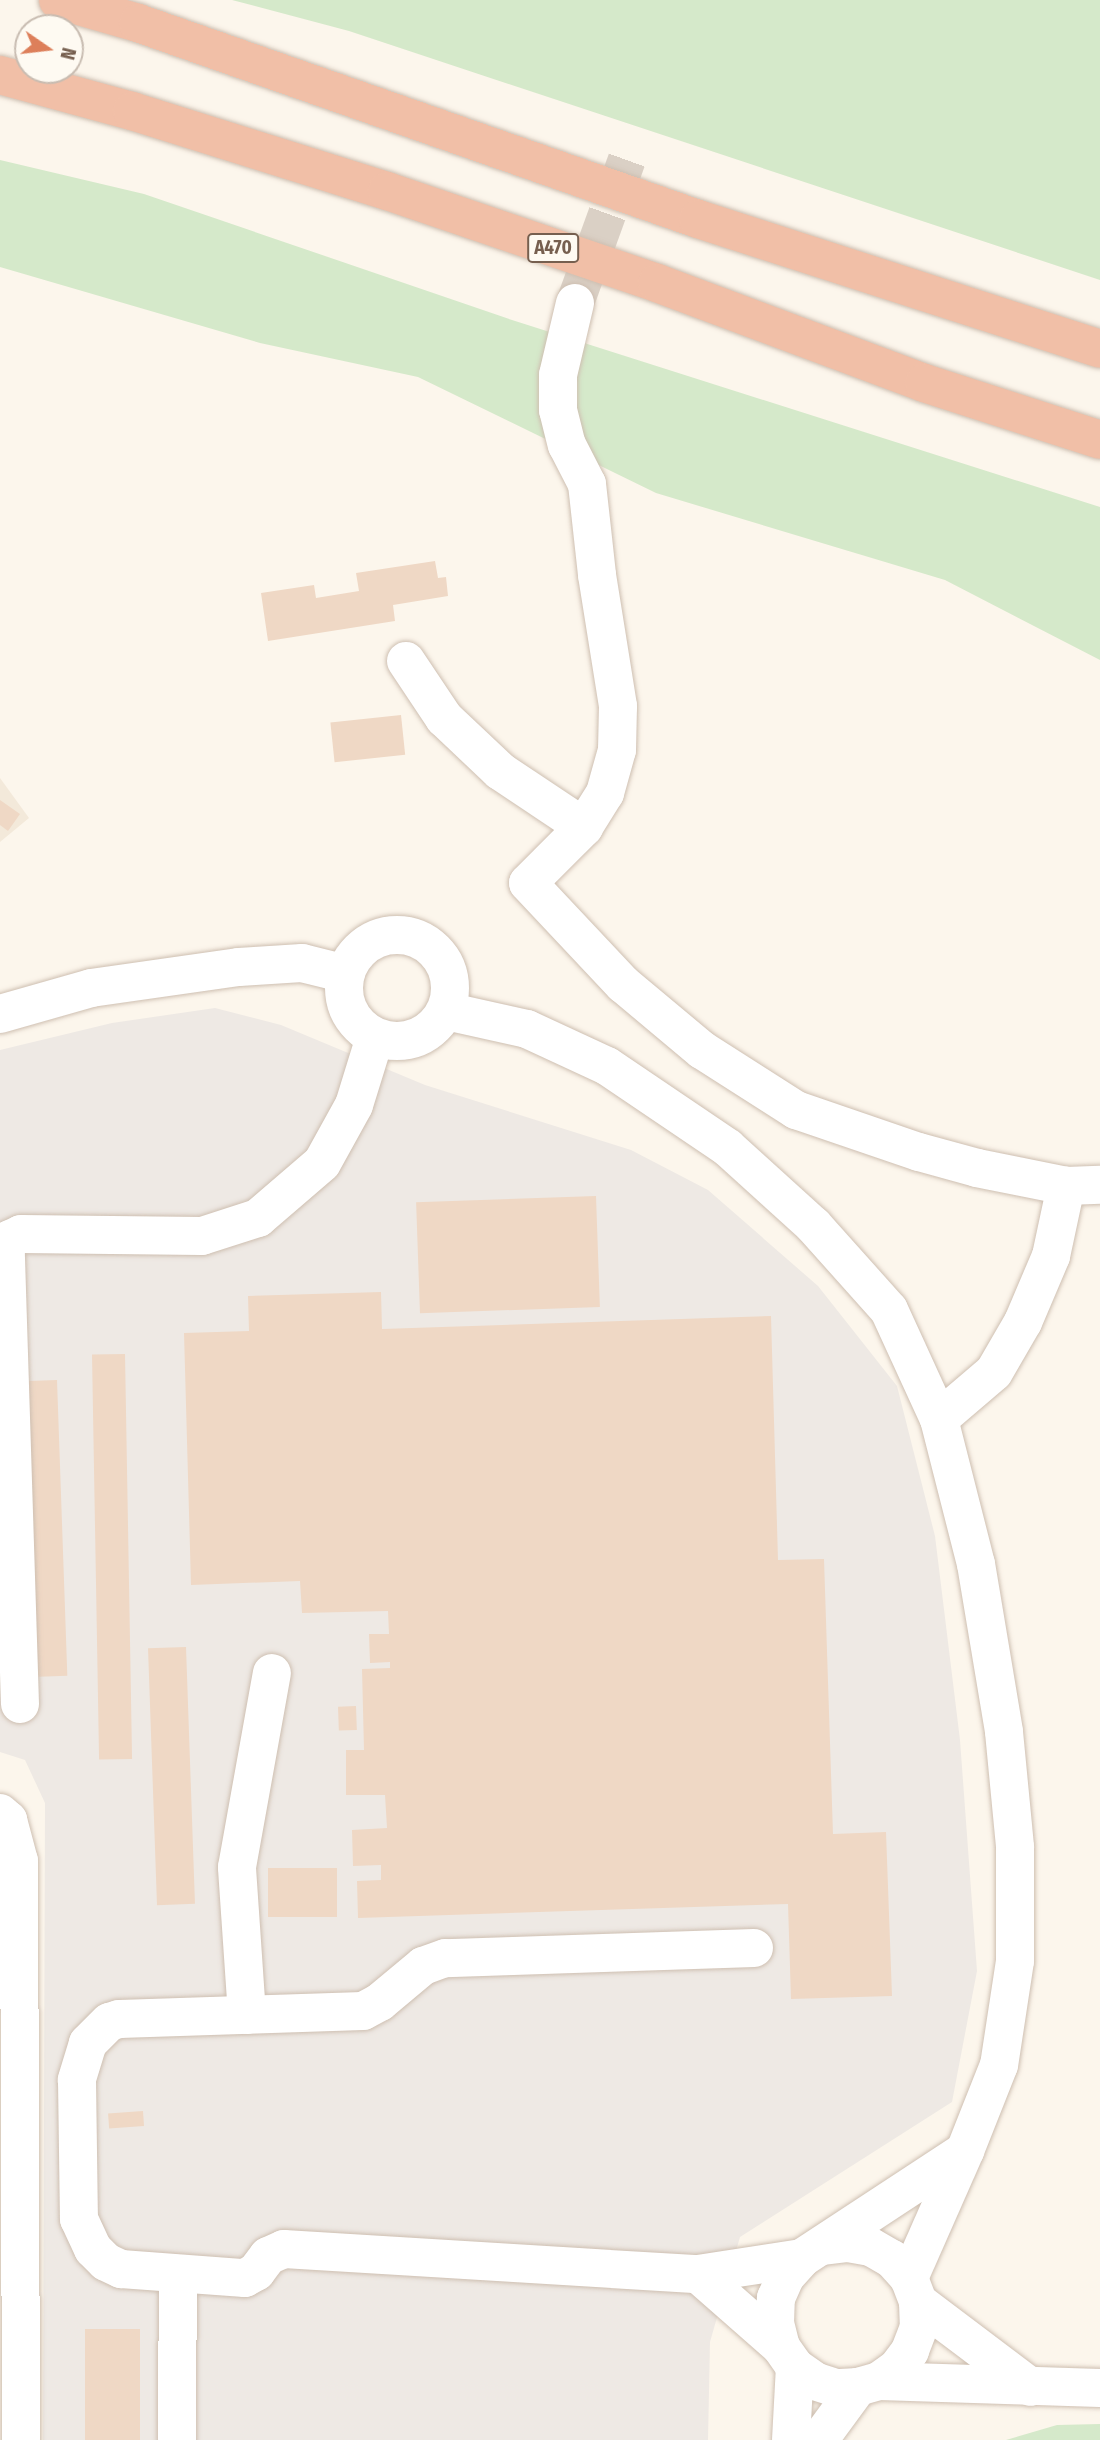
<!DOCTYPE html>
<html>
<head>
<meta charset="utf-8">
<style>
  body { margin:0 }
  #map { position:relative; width:1100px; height:2440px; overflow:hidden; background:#fcf6ec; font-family:"Fira Sans Condensed",sans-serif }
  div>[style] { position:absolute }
  .residential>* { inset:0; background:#f3e9da }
  .industrial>* { inset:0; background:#eee9e4 }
  .green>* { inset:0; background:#d5e9ca }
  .building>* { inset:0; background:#efd8c5; transform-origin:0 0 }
  .minor-tunnel>* { height:38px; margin-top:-19px; transform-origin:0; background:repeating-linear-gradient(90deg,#dad0c5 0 38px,transparent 0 57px) }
  .roads { filter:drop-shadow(0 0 2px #cebfb1) drop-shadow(0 0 2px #cebfb1) }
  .minor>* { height:38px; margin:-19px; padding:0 19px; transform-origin:19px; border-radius:19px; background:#fff }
  .minor>.ring { margin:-19px; padding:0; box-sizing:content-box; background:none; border:38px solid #fff; border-radius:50% }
  .highway>* { height:38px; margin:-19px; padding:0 19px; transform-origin:19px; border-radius:19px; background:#f1bfa7 }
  span { translate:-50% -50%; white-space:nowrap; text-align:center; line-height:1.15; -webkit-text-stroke:5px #fefaf2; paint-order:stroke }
  .shield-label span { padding:2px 5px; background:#fefaf2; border:2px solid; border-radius:5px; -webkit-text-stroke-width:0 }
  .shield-label { font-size:19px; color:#765f4f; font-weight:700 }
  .north { position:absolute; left:14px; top:14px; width:70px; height:70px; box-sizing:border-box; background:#fefaf2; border:2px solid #c8bcb1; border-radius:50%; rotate:104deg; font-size:19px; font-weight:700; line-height:28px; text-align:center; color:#765f4f }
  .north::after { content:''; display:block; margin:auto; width:24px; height:32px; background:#dd7f5a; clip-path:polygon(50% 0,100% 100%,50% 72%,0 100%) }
</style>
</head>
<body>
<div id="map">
  <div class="residential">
    <i style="clip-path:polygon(0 778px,29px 818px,0 842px)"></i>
  </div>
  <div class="industrial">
    <i style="clip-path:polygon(215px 1008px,281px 1025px,425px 1085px,631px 1150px,708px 1190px,818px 1286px,897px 1386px,935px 1536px,960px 1740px,977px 1971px,952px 2102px,740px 2237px,710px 2342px,708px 2440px,43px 2440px,45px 1803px,25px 1760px,0 1752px,0 1050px,112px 1023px)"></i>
  </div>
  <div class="green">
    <i style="clip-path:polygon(232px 0,1100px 0,1100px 280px,349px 31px)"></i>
    <i style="clip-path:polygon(0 160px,144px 194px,512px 320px,1100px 507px,1100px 660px,945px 580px,656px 493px,418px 377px,260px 343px,0 267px)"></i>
    <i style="clip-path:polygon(1100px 2424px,1100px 2440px,1006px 2440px,1057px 2425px)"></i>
  </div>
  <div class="building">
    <i style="clip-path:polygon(435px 561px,438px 578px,446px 577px,448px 596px,393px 605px,395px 621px,268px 641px,261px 593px,314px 585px,316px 598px,359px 591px,356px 573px)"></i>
    <i style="left:401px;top:715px;width:40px;height:71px;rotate:84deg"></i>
    <i style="clip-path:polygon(0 800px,20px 814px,8px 831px,0 825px)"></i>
    <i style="left:596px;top:1196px;width:111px;height:180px;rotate:88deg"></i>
    <i style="clip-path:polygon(381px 1292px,382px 1329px,771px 1316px,778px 1560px,824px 1559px,833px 1834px,886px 1832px,892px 1996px,791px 1999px,788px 1904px,358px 1918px,357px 1881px,381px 1880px,381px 1865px,353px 1866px,352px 1830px,387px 1828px,385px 1795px,346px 1795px,346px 1750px,364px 1750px,362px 1669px,390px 1668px,390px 1662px,370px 1663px,369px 1634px,389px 1634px,388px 1611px,302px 1613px,300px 1581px,191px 1585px,184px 1333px,249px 1331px,248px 1296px)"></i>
    <i style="left:125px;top:1354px;width:405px;height:33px;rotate:89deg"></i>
    <i style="left:57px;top:1380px;width:296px;height:35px;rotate:88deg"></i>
    <i style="left:186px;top:1647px;width:257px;height:38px;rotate:88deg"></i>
    <i style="left:356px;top:1706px;width:24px;height:18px;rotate:88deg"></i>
    <i style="left:337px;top:1868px;width:49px;height:69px;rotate:90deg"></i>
    <i style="left:143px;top:2111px;width:15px;height:35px;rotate:86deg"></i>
    <i style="left:85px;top:2329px;width:55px;height:111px"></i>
  </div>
  <div class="minor-tunnel">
    <i style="left:575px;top:303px;width:165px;rotate:-70.1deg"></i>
  </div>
  <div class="roads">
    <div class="minor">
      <i style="left:575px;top:303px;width:74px;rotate:103.3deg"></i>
      <i style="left:558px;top:375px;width:35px;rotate:90deg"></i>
      <i style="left:558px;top:410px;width:36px;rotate:76deg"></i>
      <i style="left:567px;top:445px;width:44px;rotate:62.9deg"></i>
      <i style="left:587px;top:484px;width:92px;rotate:83.7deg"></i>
      <i style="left:597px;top:575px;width:133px;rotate:80.9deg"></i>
      <i style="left:618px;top:706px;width:44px;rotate:91.3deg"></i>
      <i style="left:617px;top:750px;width:45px;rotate:105.6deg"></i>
      <i style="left:605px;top:793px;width:40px;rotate:122deg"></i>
      <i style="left:584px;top:827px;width:79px;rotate:135deg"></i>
      <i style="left:528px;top:883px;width:139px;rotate:46.8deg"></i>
      <i style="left:623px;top:984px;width:103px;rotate:39.9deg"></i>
      <i style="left:702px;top:1050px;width:112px;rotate:32.6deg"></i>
      <i style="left:796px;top:1110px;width:130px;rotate:18.9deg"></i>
      <i style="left:919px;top:1152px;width:60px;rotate:15.4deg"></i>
      <i style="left:977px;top:1168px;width:91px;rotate:11.4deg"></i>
      <i style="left:1066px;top:1186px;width:34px;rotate:-2deg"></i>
      <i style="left:406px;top:661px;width:69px;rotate:56.3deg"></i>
      <i style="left:444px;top:718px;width:77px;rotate:43.4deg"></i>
      <i style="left:500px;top:771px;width:101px;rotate:33.7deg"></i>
      <i class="ring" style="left:344px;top:935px;width:68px;height:68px"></i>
      <i style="left:446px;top:1011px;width:83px;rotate:12.5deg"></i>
      <i style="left:527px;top:1029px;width:88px;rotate:24.8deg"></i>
      <i style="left:607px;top:1066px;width:146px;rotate:34.1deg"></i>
      <i style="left:728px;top:1148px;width:115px;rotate:42.2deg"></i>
      <i style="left:813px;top:1225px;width:114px;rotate:48.2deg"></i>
      <i style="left:889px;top:1310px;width:120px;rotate:65.4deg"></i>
      <i style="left:939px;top:1419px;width:150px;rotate:75.7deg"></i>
      <i style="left:976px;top:1564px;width:170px;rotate:80.5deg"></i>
      <i style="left:1004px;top:1732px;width:116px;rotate:84.5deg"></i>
      <i style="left:1015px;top:1847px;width:114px;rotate:90deg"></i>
      <i style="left:1015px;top:1961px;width:105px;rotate:98.7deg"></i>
      <i style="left:999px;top:2065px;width:92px;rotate:111.6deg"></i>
      <i style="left:965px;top:2151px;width:139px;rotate:113.8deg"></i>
      <i style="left:0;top:1014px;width:95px;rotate:-15.9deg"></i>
      <i style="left:91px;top:988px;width:149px;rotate:-8.1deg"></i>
      <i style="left:239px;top:967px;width:63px;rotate:-3.6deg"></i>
      <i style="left:302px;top:963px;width:45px;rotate:14deg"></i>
      <i style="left:939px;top:1419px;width:72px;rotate:-40.5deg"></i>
      <i style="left:994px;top:1372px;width:58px;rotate:-59.9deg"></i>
      <i style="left:1023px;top:1322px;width:72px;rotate:-67deg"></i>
      <i style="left:1051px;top:1256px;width:72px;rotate:-77.9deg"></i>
      <i style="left:20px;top:1704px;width:457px;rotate:-91.8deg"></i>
      <i style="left:6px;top:1247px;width:9px;rotate:-63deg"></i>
      <i style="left:10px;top:1239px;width:12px;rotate:-24deg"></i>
      <i style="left:21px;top:1234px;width:181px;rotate:0.6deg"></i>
      <i style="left:202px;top:1236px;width:59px;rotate:-17.8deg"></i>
      <i style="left:258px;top:1218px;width:84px;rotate:-40.7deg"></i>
      <i style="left:322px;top:1163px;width:66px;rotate:-61.1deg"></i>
      <i style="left:354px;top:1105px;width:71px;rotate:-72.8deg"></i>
      <i style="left:0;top:1813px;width:11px;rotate:41deg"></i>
      <i style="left:8px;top:1820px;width:42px;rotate:75deg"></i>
      <i style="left:19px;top:1861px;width:579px;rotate:89.8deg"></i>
      <i style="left:754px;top:1948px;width:309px;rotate:178.1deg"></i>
      <i style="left:445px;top:1958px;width:23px;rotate:160deg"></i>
      <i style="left:423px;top:1966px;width:56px;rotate:140.1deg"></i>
      <i style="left:380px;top:2002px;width:19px;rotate:152deg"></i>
      <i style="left:363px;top:2011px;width:244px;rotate:178.1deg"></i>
      <i style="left:119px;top:2019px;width:10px;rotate:163deg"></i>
      <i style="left:109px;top:2022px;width:30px;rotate:135deg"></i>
      <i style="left:88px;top:2043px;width:39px;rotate:107deg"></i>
      <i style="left:77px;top:2080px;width:139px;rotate:89.2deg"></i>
      <i style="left:79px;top:2219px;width:33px;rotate:65deg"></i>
      <i style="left:93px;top:2249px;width:18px;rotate:45deg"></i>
      <i style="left:106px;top:2262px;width:17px;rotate:25deg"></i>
      <i style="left:121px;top:2269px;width:124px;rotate:4.2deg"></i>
      <i style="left:245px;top:2278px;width:13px;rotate:-29deg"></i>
      <i style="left:256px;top:2272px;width:20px;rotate:-53deg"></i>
      <i style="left:268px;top:2256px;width:17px;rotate:-24deg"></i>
      <i style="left:284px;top:2249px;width:415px;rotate:3.5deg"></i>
      <i style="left:698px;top:2274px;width:105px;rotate:-8.7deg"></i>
      <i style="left:247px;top:2015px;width:148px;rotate:-93.9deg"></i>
      <i style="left:237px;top:1867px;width:197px;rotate:-79.8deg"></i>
      <i style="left:823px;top:2246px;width:25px;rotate:-7deg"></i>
      <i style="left:848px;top:2243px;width:23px;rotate:10deg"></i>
      <i style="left:871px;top:2247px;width:24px;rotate:30deg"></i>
      <i style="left:892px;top:2259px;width:25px;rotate:48deg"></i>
      <i style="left:909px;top:2278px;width:26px;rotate:69deg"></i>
      <i style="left:918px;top:2302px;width:25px;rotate:88deg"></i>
      <i style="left:919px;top:2327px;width:26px;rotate:111deg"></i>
      <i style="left:910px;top:2351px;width:21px;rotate:127deg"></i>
      <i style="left:897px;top:2368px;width:22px;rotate:144deg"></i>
      <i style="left:879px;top:2381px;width:22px;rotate:164deg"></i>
      <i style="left:858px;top:2387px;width:22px;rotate:177deg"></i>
      <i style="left:836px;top:2388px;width:22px;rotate:-162deg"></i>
      <i style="left:815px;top:2381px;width:24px;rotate:-145deg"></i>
      <i style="left:795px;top:2367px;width:24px;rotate:-125deg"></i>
      <i style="left:781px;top:2347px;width:25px;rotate:-104deg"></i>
      <i style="left:775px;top:2323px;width:25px;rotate:-88deg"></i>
      <i style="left:776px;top:2298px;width:24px;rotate:-66deg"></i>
      <i style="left:786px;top:2276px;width:24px;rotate:-48deg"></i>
      <i style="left:802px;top:2258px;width:195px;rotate:-33.3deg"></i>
      <i style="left:698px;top:2274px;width:111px;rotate:41.3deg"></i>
      <i style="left:918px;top:2302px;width:141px;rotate:37deg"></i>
      <i style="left:879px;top:2381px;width:221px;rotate:1.8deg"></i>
      <i style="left:177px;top:2440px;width:166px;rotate:-89.7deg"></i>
      <i style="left:791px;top:2440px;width:73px;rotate:-86.9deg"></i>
      <i style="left:819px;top:2440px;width:66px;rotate:-53.7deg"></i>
    </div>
    <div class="highway">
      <i style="left:58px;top:0;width:83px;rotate:16deg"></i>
      <i style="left:138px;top:23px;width:593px;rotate:19.29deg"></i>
      <i style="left:698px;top:219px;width:422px;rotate:17.9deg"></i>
      <i style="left:0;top:75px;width:137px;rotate:15.3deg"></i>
      <i style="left:132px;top:111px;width:267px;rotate:17.4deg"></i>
      <i style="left:387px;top:191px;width:285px;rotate:18.8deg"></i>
      <i style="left:657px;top:283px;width:285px;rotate:20.5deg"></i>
      <i style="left:924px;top:383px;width:185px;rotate:17.9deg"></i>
    </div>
  </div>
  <div class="shield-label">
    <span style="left:553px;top:248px">A470</span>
  </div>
  <div class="north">N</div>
</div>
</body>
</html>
